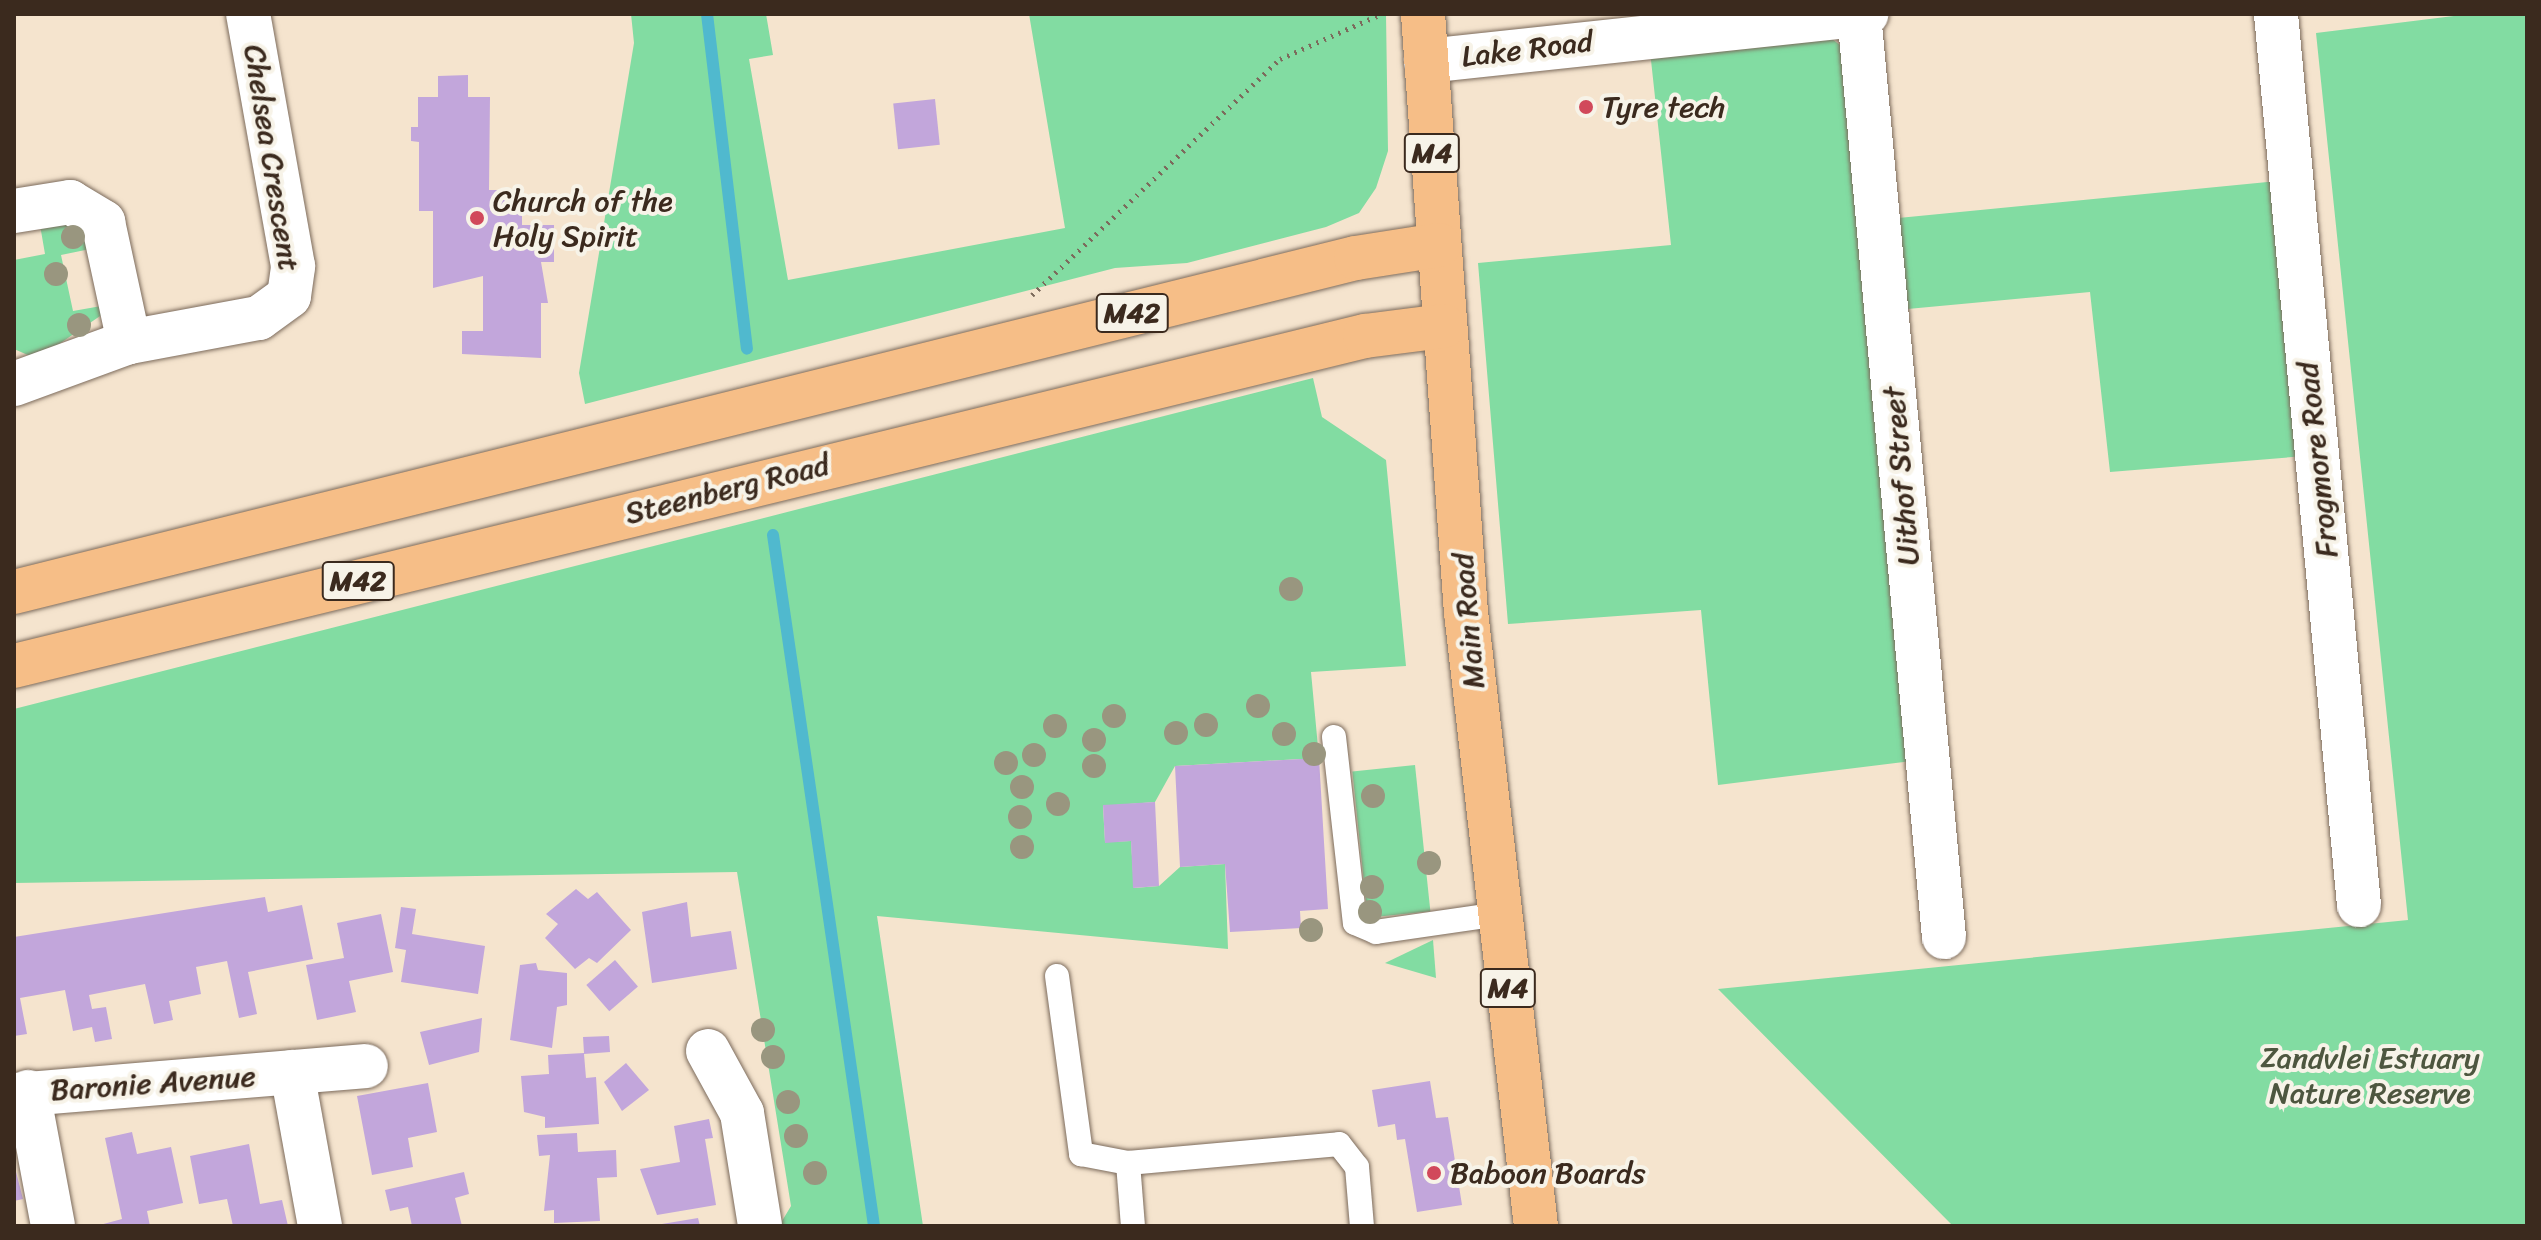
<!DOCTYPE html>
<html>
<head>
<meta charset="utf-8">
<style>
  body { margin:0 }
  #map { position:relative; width:2541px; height:1240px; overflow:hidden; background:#f5e4ce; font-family:Sriracha,sans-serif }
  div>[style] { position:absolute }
  .green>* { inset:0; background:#82dca2; transform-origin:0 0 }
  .stream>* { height:12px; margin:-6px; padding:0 6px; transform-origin:6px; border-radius:6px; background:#50b9ce }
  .building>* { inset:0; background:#c2a6db; transform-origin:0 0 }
  .path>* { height:5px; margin-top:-2.5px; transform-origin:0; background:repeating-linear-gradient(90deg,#7c6b5c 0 2px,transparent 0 8px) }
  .roads { filter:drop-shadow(0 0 2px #7c6b5c) drop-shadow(0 0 2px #7c6b5c) }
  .service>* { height:24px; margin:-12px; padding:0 12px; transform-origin:12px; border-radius:12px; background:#fff }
  .minor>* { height:44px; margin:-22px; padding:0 22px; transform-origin:22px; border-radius:22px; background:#fff }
  .primary>* { height:44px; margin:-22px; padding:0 22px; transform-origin:22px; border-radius:22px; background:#f6be87 }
  .trees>* { width:24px; height:24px; margin:-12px; border-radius:50%; background:#99967f }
  .dots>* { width:22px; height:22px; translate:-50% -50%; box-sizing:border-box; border:4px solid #f7f3e8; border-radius:50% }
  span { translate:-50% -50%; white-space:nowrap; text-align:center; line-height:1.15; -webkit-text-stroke:8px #f7f3e8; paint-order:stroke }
  .shield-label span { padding:2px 6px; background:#f7f3e8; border:2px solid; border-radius:6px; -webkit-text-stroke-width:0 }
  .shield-label { font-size:28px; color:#3b2a1e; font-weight:700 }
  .street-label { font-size:30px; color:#3b2a1e }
  .poi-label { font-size:30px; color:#3b2a1e }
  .left { translate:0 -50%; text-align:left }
  .park-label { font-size:30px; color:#4d563f }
  .frame { position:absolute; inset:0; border:16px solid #3b2a1e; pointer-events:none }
</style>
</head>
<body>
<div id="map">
  <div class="green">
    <i style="clip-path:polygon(631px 14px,766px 14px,773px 55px,749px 59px,788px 280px,1065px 228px,1029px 14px,1386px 14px,1388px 151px,1376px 188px,1359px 213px,1326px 227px,1187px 263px,1115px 268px,585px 404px,579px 373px,634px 43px)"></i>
    <i style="clip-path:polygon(2470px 14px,2527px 14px,2527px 1226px,1953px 1226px,1718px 989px,2408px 920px,2316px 33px)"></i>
    <i style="clip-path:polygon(1823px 32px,1849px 52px,1878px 220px,2288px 180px,2317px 455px,2110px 472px,2090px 292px,1886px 311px,1928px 759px,1718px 785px,1701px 610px,1508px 624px,1478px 263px,1671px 245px,1650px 51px)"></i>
    <i style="clip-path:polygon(75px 220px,95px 248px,61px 255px,73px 311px,107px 305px,106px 312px,37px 359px,14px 349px,14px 260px,45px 254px,40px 225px)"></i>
    <i style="clip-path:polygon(1313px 378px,1322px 417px,1386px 460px,1406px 666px,1311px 672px,1319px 758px,1175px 766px,1155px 802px,1103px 806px,1105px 842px,1131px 841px,1134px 888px,1159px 886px,1180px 867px,1225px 864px,1228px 949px,877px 916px,923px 1226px,779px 1226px,791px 1206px,737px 872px,14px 883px,14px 709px)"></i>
    <i style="left:1415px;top:765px;width:147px;height:63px;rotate:84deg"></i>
    <i style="clip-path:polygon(1433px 940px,1436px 978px,1385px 963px)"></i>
  </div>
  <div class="stream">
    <i style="left:707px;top:14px;width:337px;rotate:83.2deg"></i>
    <i style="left:773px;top:535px;width:698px;rotate:81.68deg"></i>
  </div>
  <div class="building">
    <i style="clip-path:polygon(468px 75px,468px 97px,490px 97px,489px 190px,522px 190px,522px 225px,554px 225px,554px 262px,541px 262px,548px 303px,541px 303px,541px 358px,462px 354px,462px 331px,483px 331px,483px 276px,433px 288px,433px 211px,419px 211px,419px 142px,411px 141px,411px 127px,418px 127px,418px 97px,438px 97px,438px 76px)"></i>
    <i style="left:935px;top:99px;width:46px;height:42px;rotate:84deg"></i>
    <i style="clip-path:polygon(1319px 758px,1328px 909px,1300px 911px,1301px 928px,1230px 932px,1225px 864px,1180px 867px,1175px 766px)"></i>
    <i style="clip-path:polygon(1155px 802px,1159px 886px,1133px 888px,1131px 841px,1105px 843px,1103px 805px)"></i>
    <i style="clip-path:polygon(576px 889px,588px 899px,597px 892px,631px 930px,597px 963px,589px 958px,575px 969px,545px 938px,558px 924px,546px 914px)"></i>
    <i style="clip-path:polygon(265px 897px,268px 912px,302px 905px,313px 959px,248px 972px,257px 1014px,239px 1018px,227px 961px,196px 967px,201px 994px,169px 1001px,173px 1020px,154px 1024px,145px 984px,89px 995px,92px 1009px,106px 1007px,112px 1039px,95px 1042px,92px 1027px,73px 1031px,65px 990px,20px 998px,27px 1034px,14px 1036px,14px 937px)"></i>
    <i style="clip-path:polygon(687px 902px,691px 937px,731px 931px,737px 969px,652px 983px,642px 912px)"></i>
    <i style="clip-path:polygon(401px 907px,416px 909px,412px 934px,485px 946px,478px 994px,401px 982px,406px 950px,395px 948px)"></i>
    <i style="clip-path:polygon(381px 914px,393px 972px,349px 981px,356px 1012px,317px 1020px,306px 965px,344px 958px,337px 923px)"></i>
    <i style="left:615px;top:960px;width:35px;height:38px;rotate:49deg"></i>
    <i style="clip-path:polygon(536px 963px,538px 970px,567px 973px,567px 1005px,557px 1007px,552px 1048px,510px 1040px,520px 965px)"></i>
    <i style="clip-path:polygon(482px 1018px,479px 1052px,429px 1065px,420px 1032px)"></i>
    <i style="clip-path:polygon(609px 1036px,610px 1052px,584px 1054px,586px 1078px,596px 1077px,599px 1124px,545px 1128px,545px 1117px,524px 1112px,521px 1076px,549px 1074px,548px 1055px,584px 1053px,583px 1037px)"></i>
    <i style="clip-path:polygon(626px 1063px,649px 1090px,622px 1111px,604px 1082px)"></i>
    <i style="clip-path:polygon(1430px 1081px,1436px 1118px,1448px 1117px,1462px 1205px,1417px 1212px,1405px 1139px,1397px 1140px,1395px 1124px,1378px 1127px,1372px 1090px)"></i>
    <i style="clip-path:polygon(428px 1083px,437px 1132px,408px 1138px,413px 1167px,372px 1175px,357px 1096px)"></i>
    <i style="clip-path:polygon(709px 1119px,713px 1138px,705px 1139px,716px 1205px,657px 1215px,640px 1169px,680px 1162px,674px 1126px)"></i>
    <i style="clip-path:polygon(132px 1132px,137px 1154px,171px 1147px,183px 1203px,147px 1211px,150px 1226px,96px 1226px,122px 1219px,105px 1138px)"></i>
    <i style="clip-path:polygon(577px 1133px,578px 1152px,616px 1150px,617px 1177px,597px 1178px,600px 1221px,554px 1223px,554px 1210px,544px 1211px,550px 1155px,539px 1156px,537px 1135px)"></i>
    <i style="clip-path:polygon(249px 1144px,260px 1204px,282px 1200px,288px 1226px,233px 1226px,227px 1199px,199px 1204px,190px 1156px)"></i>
    <i style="clip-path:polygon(14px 1164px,23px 1199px,14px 1201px)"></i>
    <i style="clip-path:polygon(464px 1172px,469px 1194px,455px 1198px,462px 1226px,412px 1226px,408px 1207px,390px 1211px,385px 1190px)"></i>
    <i style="clip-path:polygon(698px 1218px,700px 1226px,662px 1226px,662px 1224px)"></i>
  </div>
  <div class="path">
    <i style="left:1032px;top:295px;width:342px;rotate:-43.6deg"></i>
    <i style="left:1280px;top:59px;width:111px;rotate:-24deg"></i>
  </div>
  <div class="roads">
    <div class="service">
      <i style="left:1334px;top:737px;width:187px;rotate:83.6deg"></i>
      <i style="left:1355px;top:923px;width:23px;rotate:23deg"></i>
      <i style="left:1376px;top:932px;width:124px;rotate:-8.3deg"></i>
      <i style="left:1057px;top:976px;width:180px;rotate:82.3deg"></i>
      <i style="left:1081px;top:1154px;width:48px;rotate:10.8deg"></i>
      <i style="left:1128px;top:1163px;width:212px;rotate:-5.1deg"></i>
      <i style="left:1339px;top:1144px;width:29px;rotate:52deg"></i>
      <i style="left:1357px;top:1167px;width:59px;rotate:85.2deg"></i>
      <i style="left:1128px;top:1163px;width:63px;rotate:85.5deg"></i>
    </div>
    <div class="minor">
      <i style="left:1859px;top:14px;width:927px;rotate:84.74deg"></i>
      <i style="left:2276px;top:14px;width:895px;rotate:84.68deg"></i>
      <i style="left:1426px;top:61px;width:443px;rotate:-6.1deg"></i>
      <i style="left:14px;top:211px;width:57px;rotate:-9.1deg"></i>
      <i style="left:70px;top:202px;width:39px;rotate:31deg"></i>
      <i style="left:103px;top:222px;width:123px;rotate:77.8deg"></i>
      <i style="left:14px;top:384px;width:122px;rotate:-20.1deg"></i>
      <i style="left:129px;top:342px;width:132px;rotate:-10.5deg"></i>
      <i style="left:259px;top:318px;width:37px;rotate:-36deg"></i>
      <i style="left:289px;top:296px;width:30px;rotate:-82deg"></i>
      <i style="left:293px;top:266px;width:256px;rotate:-100.1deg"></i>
      <i style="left:708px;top:1051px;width:71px;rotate:61.3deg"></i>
      <i style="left:742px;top:1113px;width:114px;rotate:80.9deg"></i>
      <i style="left:292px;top:1072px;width:157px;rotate:79.7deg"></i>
      <i style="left:28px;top:1092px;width:136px;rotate:79.4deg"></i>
      <i style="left:14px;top:1095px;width:353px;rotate:-4.7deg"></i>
    </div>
    <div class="primary">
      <i style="left:1423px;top:14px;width:600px;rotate:85.89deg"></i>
      <i style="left:1466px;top:612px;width:618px;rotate:83.5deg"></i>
      <i style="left:14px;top:592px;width:1383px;rotate:-13.98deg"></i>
      <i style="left:1356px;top:258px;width:84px;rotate:-8.9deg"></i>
      <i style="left:14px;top:666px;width:1391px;rotate:-13.73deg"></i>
      <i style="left:1365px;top:336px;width:79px;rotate:-7.3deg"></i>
    </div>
  </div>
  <div class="trees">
    <i style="left:73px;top:237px"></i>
    <i style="left:56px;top:274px"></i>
    <i style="left:79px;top:325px"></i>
    <i style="left:1291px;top:589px"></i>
    <i style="left:1258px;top:706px"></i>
    <i style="left:1114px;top:716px"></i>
    <i style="left:1206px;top:725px"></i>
    <i style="left:1055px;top:726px"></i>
    <i style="left:1176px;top:733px"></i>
    <i style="left:1284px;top:734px"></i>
    <i style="left:1094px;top:740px"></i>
    <i style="left:1314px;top:754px"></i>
    <i style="left:1034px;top:755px"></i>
    <i style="left:1006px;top:763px"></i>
    <i style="left:1094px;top:766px"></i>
    <i style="left:1022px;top:787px"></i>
    <i style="left:1373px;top:796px"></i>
    <i style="left:1058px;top:804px"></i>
    <i style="left:1020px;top:817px"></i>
    <i style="left:1022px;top:847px"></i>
    <i style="left:1429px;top:863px"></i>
    <i style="left:1372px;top:887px"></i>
    <i style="left:1370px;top:912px"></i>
    <i style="left:1311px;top:930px"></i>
    <i style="left:763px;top:1030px"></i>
    <i style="left:773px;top:1057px"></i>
    <i style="left:788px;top:1102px"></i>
    <i style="left:796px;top:1136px"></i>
    <i style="left:815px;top:1173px"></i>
  </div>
  <div class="dots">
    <i style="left:1586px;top:107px;background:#d1495b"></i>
    <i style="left:477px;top:218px;background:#d1495b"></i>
    <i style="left:1434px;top:1173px;background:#d1495b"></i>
  </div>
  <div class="shield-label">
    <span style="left:1432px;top:153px">M4</span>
    <span style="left:1132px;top:313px">M42</span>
    <span style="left:358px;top:581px">M42</span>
    <span style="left:1508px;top:988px">M4</span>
  </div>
  <div class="street-label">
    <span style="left:1527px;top:49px;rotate:-7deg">Lake Road</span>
    <span style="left:272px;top:158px;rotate:81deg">Chelsea Crescent</span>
    <span style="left:2317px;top:460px;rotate:-96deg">Frogmore Road</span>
    <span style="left:1901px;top:476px;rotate:-95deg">Uithof Street</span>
    <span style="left:727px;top:489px;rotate:-14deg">Steenberg Road</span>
    <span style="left:1468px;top:621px;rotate:-95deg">Main Road</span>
    <span style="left:153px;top:1083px;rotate:-4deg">Baronie Avenue</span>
  </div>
  <div class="poi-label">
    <span class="left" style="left:1602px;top:107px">Tyre tech</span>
    <span class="left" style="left:493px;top:218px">Church of the<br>Holy Spirit</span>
    <span class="left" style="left:1450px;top:1173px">Baboon Boards</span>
  </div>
  <div class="park-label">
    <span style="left:2370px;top:1075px">Zandvlei Estuary<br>Nature Reserve</span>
  </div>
  <div class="frame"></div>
</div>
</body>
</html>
